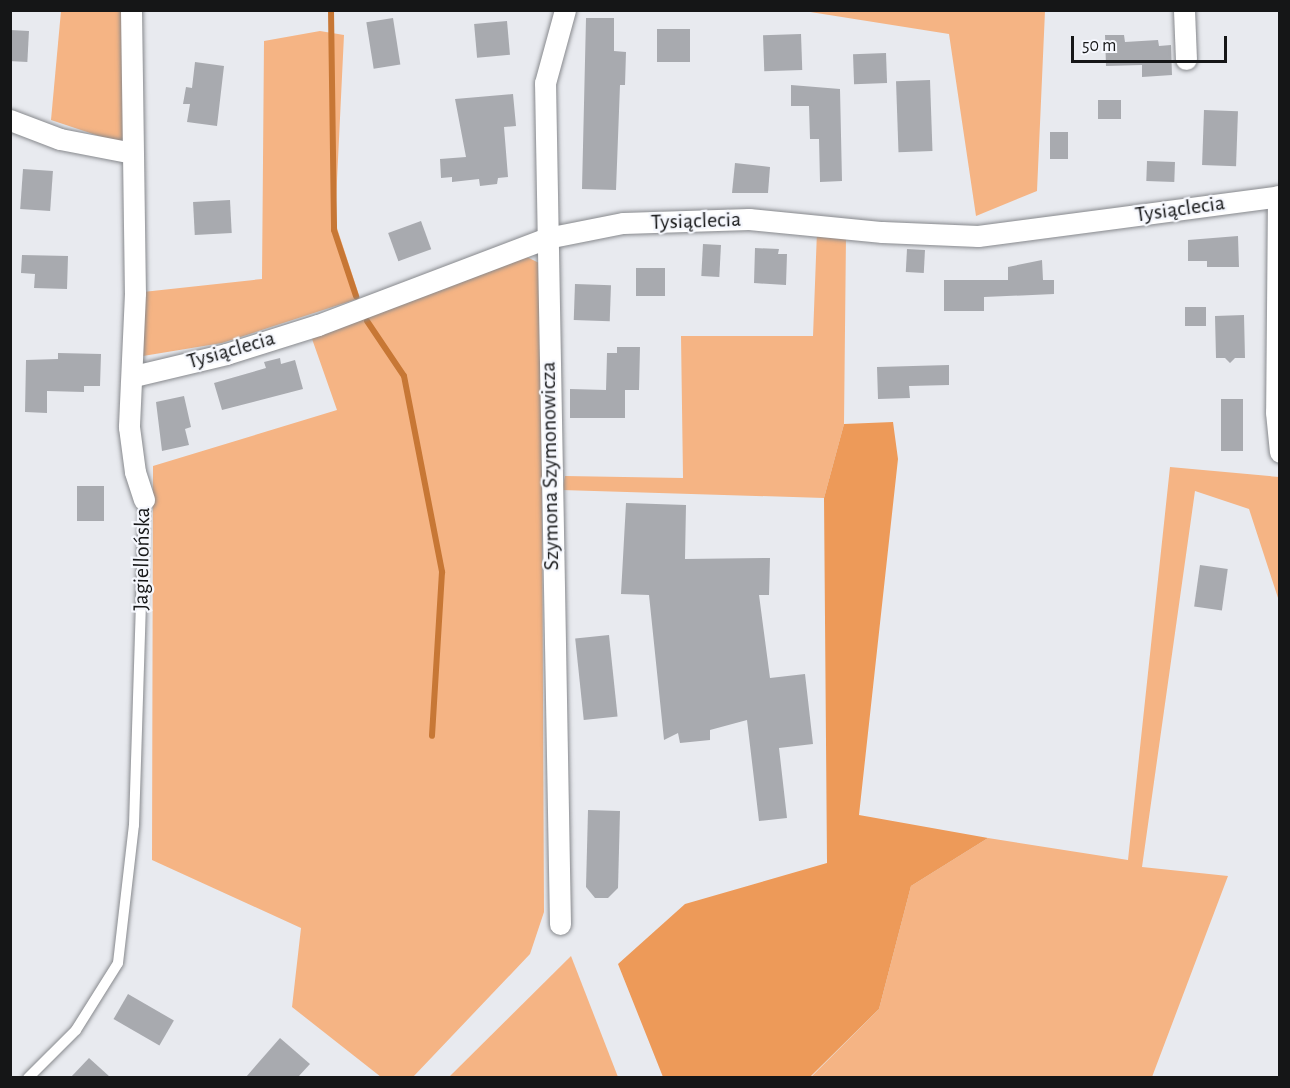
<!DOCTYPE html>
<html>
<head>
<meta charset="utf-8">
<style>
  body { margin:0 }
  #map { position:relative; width:1290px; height:1088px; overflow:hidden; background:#e8eaef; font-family:"Alegreya Sans",sans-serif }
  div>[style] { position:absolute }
  .green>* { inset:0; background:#f5b484 }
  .forest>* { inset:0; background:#ed9a59 }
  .stream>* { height:6px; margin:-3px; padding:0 3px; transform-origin:3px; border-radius:3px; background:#c77735 }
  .building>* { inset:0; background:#a8aaaf; transform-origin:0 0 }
  .roads { filter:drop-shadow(0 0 2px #87898d) drop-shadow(0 0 2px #87898d) }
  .service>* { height:10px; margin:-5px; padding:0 5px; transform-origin:5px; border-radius:5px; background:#fff }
  .minor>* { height:21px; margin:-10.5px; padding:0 10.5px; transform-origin:10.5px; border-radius:10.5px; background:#fff }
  span { translate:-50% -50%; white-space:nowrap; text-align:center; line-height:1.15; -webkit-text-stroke:4.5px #f5f7fd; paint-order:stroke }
  .street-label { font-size:22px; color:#151617 }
  .frame { position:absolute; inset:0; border:12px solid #151617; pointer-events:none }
  .scale { position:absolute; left:1071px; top:36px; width:156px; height:27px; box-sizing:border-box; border:3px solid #151617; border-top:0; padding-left:8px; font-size:18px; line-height:21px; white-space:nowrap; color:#151617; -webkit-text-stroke:4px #f5f7fd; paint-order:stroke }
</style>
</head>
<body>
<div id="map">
  <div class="green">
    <i style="clip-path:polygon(61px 11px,122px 11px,126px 145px,51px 120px)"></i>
    <i style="clip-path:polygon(804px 11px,1045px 11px,1037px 191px,976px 216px,949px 34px)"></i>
    <i style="clip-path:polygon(320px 31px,344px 35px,335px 222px,360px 298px,222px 343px,143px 356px,143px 292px,262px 279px,264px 41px)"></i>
    <i style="clip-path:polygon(817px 231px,846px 236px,844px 424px,824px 498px,562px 490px,565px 476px,683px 478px,681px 336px,813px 336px)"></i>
    <i style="clip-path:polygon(527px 257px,541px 264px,544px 912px,530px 954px,413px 1077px,381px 1077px,292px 1007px,301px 928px,152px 860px,153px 466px,337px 410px,311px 336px,427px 289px)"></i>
    <i style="clip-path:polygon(1170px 467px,1279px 477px,1279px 601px,1249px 509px,1195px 491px,1142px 867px,1228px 876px,1152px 1077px,810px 1078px,879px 1009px,911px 886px,988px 838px,1128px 860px)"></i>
    <i style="clip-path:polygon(571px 956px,618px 1077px,449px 1077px)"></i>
  </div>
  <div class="forest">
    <i style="clip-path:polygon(893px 422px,898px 459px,859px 815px,988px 838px,911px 886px,879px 1009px,810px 1077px,663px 1077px,618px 964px,685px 904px,827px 863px,824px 498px,844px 424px)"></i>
  </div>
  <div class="stream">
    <i style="left:331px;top:10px;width:220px;rotate:89.2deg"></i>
    <i style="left:334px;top:230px;width:70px;rotate:71.6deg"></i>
    <i style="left:367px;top:321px;width:66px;rotate:56.1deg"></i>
    <i style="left:404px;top:376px;width:200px;rotate:79deg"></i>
    <i style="left:442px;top:572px;width:164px;rotate:93.5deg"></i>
  </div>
  <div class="building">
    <i style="left:393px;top:18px;width:47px;height:27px;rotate:81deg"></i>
    <i style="clip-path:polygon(586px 18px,614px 18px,614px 51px,626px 52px,625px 85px,620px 85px,616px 190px,582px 189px)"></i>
    <i style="left:507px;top:21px;width:34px;height:33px;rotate:85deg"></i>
    <i style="left:657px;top:29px;width:33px;height:33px"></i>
    <i style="left:10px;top:30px;width:19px;height:31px;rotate:3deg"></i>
    <i style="left:801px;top:34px;width:36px;height:38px;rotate:88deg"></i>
    <i style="clip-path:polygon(1105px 35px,1124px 35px,1125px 42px,1158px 40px,1159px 46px,1171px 45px,1172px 75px,1142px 77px,1142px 65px,1106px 66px)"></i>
    <i style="left:886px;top:53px;width:30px;height:33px;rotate:88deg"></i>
    <i style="clip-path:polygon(195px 62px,224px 66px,217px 126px,187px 122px,190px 104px,183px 104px,186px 87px,192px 88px)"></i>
    <i style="left:930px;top:80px;width:71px;height:34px;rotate:88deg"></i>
    <i style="clip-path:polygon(791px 85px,840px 89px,842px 181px,820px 182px,819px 139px,810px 139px,809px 106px,791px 106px)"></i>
    <i style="clip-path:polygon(513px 94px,516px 126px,504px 127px,508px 177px,498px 178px,497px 184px,480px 186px,479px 179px,452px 182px,452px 177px,441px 178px,440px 159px,466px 157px,455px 99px)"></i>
    <i style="left:1098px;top:100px;width:23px;height:19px"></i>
    <i style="left:1204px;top:110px;width:34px;height:55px;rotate:2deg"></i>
    <i style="left:1050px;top:132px;width:18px;height:27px"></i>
    <i style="left:1147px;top:161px;width:28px;height:20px;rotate:2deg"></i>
    <i style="clip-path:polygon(735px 163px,770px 167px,768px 193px,732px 193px)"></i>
    <i style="left:23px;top:169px;width:30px;height:40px;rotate:4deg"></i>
    <i style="left:230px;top:200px;width:33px;height:37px;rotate:87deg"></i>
    <i style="left:421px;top:221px;width:30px;height:35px;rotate:70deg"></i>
    <i style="clip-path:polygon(1238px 236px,1239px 267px,1207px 267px,1207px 261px,1188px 261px,1188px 240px)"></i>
    <i style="left:703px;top:244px;width:18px;height:32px;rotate:3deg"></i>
    <i style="clip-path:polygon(755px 248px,779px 249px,778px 254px,787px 254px,786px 285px,754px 283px)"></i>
    <i style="left:907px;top:249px;width:18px;height:23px;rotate:3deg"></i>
    <i style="clip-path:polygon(22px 255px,68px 256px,67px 289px,34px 288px,35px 274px,21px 273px)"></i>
    <i style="clip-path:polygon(1042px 260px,1043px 280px,1054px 280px,1054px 294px,984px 297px,984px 311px,944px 311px,944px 280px,1008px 280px,1008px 267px)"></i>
    <i style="left:636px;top:268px;width:29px;height:28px"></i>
    <i style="left:575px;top:284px;width:36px;height:36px;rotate:2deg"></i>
    <i style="left:1185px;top:307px;width:21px;height:19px"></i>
    <i style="clip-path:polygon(1244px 315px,1245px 358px,1235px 358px,1230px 363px,1225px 358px,1216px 358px,1215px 316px)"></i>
    <i style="clip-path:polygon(617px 347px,640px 347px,639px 390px,625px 390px,625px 418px,570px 418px,570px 389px,606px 390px,607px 353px,617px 353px)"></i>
    <i style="clip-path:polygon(58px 353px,101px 354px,100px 386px,84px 386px,84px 392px,47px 391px,47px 413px,25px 412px,26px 360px,58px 359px)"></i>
    <i style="clip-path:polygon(280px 358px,281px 364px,295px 360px,303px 389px,222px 410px,214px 383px,266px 368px,264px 362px)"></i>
    <i style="clip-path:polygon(949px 365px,949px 385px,909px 386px,910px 398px,878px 399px,877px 367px)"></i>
    <i style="clip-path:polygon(184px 396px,191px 427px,185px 429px,189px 445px,162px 451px,156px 402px)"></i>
    <i style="left:1221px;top:399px;width:22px;height:52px"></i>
    <i style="left:104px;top:486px;width:35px;height:27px;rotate:90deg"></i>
    <i style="clip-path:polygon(626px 503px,686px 505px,685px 559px,770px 558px,769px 595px,759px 595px,770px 678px,805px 674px,813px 744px,779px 748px,787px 818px,759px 821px,747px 720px,710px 730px,710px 740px,680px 743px,678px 733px,664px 740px,649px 595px,621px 594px)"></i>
    <i style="left:1200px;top:565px;width:28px;height:42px;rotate:8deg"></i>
    <i style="left:609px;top:635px;width:82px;height:34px;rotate:84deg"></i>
    <i style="clip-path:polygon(588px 810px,620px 811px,618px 888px,608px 898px,595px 898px,586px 887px)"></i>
    <i style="left:128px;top:994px;width:53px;height:29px;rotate:30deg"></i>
    <i style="clip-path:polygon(280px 1038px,310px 1064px,298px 1077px,246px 1077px)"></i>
    <i style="clip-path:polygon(89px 1058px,110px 1077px,71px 1077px)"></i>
  </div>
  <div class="roads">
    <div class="service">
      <i style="left:28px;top:1078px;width:68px;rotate:-45deg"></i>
      <i style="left:76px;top:1030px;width:79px;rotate:-57.9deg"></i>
      <i style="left:118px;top:963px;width:139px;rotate:-83.4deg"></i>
      <i style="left:134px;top:825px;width:325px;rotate:-88.2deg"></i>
    </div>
    <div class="minor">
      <i style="left:131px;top:10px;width:283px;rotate:89.2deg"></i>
      <i style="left:135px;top:293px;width:134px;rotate:92.6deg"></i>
      <i style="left:129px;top:427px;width:45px;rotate:82.4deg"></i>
      <i style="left:135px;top:472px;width:29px;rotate:72deg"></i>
      <i style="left:1184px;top:10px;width:49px;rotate:87.7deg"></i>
      <i style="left:10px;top:120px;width:53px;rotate:20.8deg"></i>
      <i style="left:60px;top:139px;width:74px;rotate:10.9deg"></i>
      <i style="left:1278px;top:196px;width:216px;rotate:90.5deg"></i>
      <i style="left:1276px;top:412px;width:40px;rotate:84.3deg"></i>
      <i style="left:134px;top:376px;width:95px;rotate:-13.4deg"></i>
      <i style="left:226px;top:354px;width:96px;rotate:-17.5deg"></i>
      <i style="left:318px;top:325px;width:245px;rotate:-20.8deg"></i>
      <i style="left:547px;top:238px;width:77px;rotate:-11.2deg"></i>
      <i style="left:623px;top:223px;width:126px;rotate:-1.8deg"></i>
      <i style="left:749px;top:219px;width:134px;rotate:5.6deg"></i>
      <i style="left:882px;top:232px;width:96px;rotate:2.4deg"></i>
      <i style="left:978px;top:236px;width:305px;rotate:-7.5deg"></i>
      <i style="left:560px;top:924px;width:841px;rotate:-91.02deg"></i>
      <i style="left:545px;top:83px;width:76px;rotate:-74.7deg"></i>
    </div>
  </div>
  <div class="street-label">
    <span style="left:1180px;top:209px;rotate:-8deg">Tysiąclecia</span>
    <span style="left:696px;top:221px;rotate:-2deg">Tysiąclecia</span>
    <span style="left:231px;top:350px;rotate:-16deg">Tysiąclecia</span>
    <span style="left:550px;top:466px;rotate:-91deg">Szymona Szymonowicza</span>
    <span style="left:142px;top:559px;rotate:-89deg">Jagiellońska</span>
  </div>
  <div class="frame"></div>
  <div class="scale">50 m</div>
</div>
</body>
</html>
